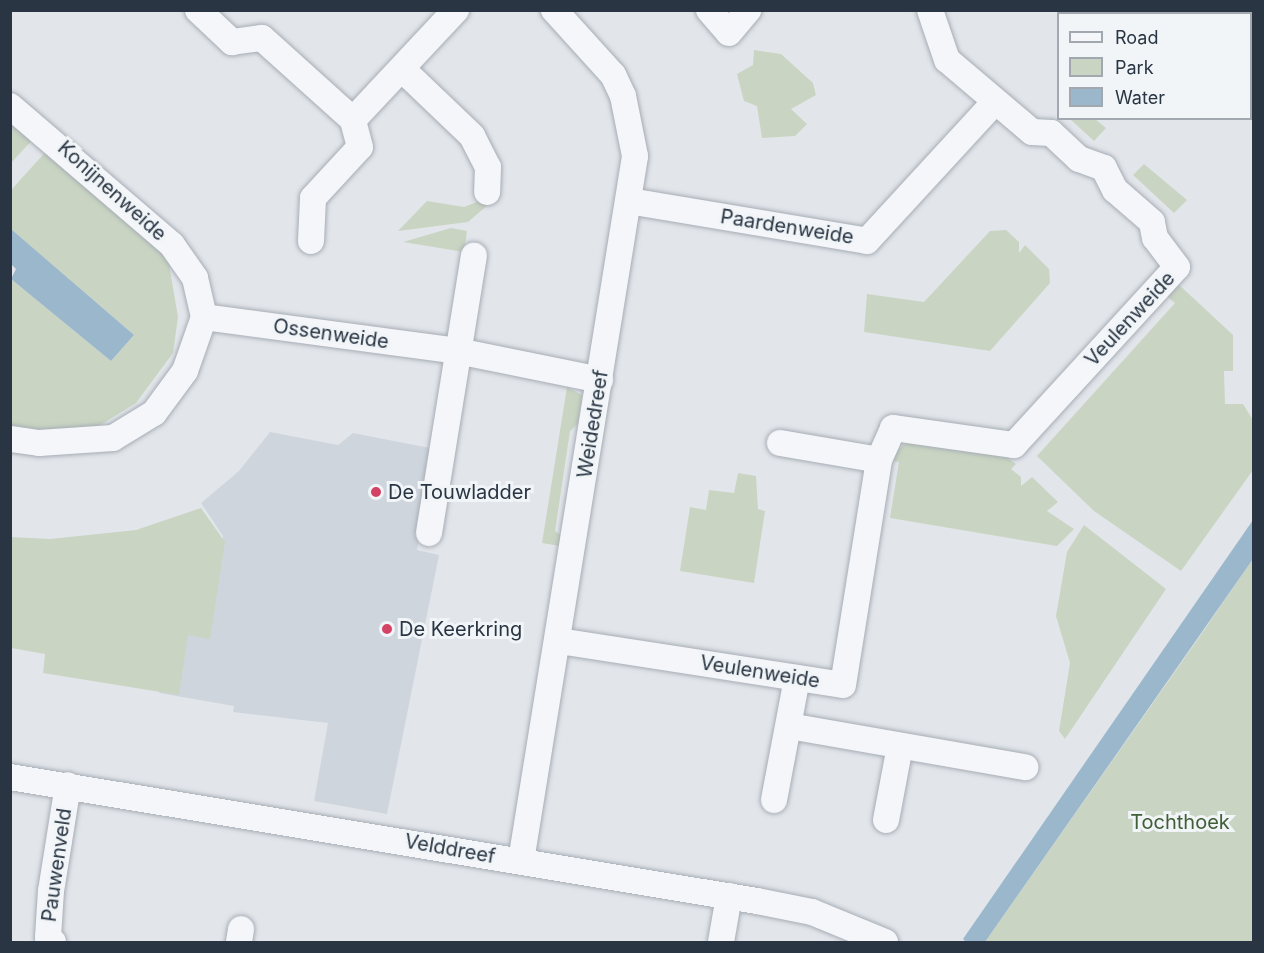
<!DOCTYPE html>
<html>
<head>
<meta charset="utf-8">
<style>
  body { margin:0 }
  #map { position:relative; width:1264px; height:953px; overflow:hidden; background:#e2e6eb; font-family:Inter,sans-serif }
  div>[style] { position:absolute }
  .built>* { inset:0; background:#cfd5dd }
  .green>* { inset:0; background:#c9d5c2 }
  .water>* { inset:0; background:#9bb7cc }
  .roads { filter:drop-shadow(0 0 2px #a7adb5) drop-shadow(0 0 2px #a7adb5) }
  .minor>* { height:26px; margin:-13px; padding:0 13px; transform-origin:13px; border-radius:13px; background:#f5f6f9 }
  .dots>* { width:16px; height:16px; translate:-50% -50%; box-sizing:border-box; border:3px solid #f1f5f8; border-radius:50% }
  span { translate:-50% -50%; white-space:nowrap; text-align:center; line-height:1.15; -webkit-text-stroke:6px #f1f5f8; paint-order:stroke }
  .street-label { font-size:20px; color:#293543 }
  .poi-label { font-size:20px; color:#293543 }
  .left { translate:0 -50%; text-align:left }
  .park-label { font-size:20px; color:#415f36 }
  .frame { position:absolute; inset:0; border:12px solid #293543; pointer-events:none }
  .legend { position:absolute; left:1057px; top:12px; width:195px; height:108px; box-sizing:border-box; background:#f1f5f8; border:2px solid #a1a8b0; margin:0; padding:8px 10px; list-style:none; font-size:18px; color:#293543 }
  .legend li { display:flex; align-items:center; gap:12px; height:30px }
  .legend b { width:30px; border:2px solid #a1a8b0 }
</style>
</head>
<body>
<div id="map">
  <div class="built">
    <i style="clip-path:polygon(270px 432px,338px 445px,353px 433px,435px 449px,417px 550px,439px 555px,387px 814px,314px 801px,328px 723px,233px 712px,234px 706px,159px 693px,165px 649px,178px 626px,205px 629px,223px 536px,201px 503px,239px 471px)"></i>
  </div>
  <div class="green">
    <i style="clip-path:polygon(754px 50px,781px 54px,813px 83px,816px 95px,791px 109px,807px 124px,795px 136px,762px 138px,757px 106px,744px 101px,737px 74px,753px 65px)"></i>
    <i style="clip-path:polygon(10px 115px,37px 135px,11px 163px,10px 163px)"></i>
    <i style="clip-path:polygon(1070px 119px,1095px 119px,1106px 128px,1094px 141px)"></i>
    <i style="clip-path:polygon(51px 146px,168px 258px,178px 317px,173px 353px,136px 403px,97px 427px,52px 434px,11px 428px,11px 279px,111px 361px,134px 335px,11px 229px,11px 190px)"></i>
    <i style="clip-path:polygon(1144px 164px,1187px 200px,1174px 213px,1133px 175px)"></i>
    <i style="clip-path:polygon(482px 200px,489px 204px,468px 222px,398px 231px,427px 201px,464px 207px)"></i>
    <i style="clip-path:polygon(451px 228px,467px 231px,464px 252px,403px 242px)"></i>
    <i style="clip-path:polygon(1006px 230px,1019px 242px,1019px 253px,1025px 245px,1049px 269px,1050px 283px,990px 351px,864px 332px,867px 294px,924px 302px,990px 231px)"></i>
    <i style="clip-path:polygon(1177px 283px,1233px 335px,1233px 371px,1224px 371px,1225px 404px,1243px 404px,1253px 420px,1253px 470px,1181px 571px,1094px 511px,1037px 456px,1175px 303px,1165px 295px)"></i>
    <i style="clip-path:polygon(567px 387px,582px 395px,578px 424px,570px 431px,555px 531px,562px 536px,560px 546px,542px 543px)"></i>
    <i style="clip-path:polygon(906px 443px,1005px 456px,1016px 464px,1011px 469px,1021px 477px,1021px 486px,1032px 477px,1058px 502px,1047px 511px,1074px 529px,1057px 546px,890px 518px,899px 462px,886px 460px)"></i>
    <i style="clip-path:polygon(738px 473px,756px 476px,758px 509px,765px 511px,754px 583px,680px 571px,690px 507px,706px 510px,709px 490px,734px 493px)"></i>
    <i style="clip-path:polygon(201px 508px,225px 542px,210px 639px,188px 635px,179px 695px,43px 673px,45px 654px,11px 648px,11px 537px,50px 539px,136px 530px)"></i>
    <i style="clip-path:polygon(1084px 525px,1166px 589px,1065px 739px,1059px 731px,1070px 663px,1056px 616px,1067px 552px)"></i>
    <i style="clip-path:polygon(1253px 559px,1253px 942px,985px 942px,1200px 636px)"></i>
  </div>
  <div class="water">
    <i style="clip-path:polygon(11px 229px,134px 335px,111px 361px,11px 279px,16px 269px,11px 264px)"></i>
    <i style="clip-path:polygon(1253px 520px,1253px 559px,985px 942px,966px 942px,963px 939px)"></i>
  </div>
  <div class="roads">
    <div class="minor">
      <i style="left:198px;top:10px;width:47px;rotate:43.3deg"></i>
      <i style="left:232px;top:42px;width:30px;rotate:-8deg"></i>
      <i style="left:262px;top:38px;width:122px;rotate:42deg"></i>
      <i style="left:709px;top:10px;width:30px;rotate:49deg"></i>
      <i style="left:729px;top:33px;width:30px;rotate:-50deg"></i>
      <i style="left:1238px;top:10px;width:6px;rotate:45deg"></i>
      <i style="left:402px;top:69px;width:97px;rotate:43.7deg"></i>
      <i style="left:472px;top:136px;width:35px;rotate:63deg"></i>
      <i style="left:488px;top:167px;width:25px;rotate:92deg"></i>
      <i style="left:10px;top:106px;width:213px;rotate:40.6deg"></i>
      <i style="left:172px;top:245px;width:40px;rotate:55.1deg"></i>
      <i style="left:195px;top:278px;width:40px;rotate:77deg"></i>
      <i style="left:204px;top:317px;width:57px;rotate:109.4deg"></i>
      <i style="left:185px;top:371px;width:52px;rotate:126.4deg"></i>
      <i style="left:154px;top:413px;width:48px;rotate:148.6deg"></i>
      <i style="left:113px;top:438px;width:74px;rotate:176.1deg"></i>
      <i style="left:39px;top:443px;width:29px;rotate:-172deg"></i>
      <i style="left:629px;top:201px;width:241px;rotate:9.5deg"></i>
      <i style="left:867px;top:241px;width:186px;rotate:-47.4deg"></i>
      <i style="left:311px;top:241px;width:43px;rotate:-87.3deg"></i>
      <i style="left:313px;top:198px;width:69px;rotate:-47.3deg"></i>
      <i style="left:360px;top:147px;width:28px;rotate:-105deg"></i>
      <i style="left:353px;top:120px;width:151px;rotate:-46.9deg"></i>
      <i style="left:204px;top:317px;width:256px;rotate:7.6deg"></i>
      <i style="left:458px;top:351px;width:145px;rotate:11.5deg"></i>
      <i style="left:780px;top:443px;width:100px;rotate:9.7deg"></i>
      <i style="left:429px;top:533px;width:281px;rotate:-80.8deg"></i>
      <i style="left:559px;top:641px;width:287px;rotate:8.8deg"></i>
      <i style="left:843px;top:685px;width:228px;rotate:-80.9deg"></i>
      <i style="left:879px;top:460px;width:35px;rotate:-66deg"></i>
      <i style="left:893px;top:428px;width:122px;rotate:8deg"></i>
      <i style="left:1014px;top:445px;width:241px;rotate:-47.5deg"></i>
      <i style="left:1177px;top:267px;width:36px;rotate:-127deg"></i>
      <i style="left:1155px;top:238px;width:16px;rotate:-101deg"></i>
      <i style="left:1152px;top:222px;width:49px;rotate:-139.1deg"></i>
      <i style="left:1115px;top:190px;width:25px;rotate:-117deg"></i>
      <i style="left:1104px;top:168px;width:27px;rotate:-160deg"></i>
      <i style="left:1079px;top:159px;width:38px;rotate:-137deg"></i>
      <i style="left:1051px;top:133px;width:19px;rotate:-177deg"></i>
      <i style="left:1032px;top:132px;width:111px;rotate:-139.7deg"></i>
      <i style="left:947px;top:60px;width:53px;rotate:-108.8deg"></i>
      <i style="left:789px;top:726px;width:240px;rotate:9.9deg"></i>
      <i style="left:10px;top:777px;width:757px;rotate:9.43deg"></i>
      <i style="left:757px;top:901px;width:56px;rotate:11.3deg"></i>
      <i style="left:812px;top:912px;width:79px;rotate:22.3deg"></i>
      <i style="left:774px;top:800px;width:124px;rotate:-79.3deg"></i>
      <i style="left:886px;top:820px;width:75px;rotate:-79.3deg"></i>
      <i style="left:521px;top:861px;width:714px;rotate:-80.81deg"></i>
      <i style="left:635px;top:156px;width:61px;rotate:-101.3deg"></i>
      <i style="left:623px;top:96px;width:23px;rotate:-115deg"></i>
      <i style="left:613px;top:75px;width:88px;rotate:-132.2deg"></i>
      <i style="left:53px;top:942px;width:7px;rotate:-135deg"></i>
      <i style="left:48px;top:937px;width:46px;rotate:-86.3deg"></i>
      <i style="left:51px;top:891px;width:107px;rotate:-80.9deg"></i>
      <i style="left:239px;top:942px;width:13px;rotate:-81deg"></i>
      <i style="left:721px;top:942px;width:47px;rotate:-80.1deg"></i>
    </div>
  </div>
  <div class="dots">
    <i style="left:376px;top:492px;background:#d34366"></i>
    <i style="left:387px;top:629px;background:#d34366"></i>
  </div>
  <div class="street-label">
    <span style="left:112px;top:191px;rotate:42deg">Konijnenweide</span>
    <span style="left:787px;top:227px;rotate:9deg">Paardenweide</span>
    <span style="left:1130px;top:319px;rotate:-47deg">Veulenweide</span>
    <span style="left:331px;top:334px;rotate:8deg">Ossenweide</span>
    <span style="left:593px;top:424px;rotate:-81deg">Weidedreef</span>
    <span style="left:760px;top:672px;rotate:9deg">Veulenweide</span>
    <span style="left:450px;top:849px;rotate:10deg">Velddreef</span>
    <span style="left:57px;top:865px;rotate:-82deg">Pauwenveld</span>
  </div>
  <div class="poi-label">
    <span class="left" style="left:388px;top:492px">De Touwladder</span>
    <span class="left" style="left:399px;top:629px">De Keerkring</span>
  </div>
  <div class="park-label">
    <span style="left:1180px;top:822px">Tochthoek</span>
  </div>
  <div class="frame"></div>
  <ul class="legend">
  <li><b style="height:8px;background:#f5f6f9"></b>Road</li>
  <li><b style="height:16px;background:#c9d5c2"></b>Park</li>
  <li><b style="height:16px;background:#9bb7cc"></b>Water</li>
  </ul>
</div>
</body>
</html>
